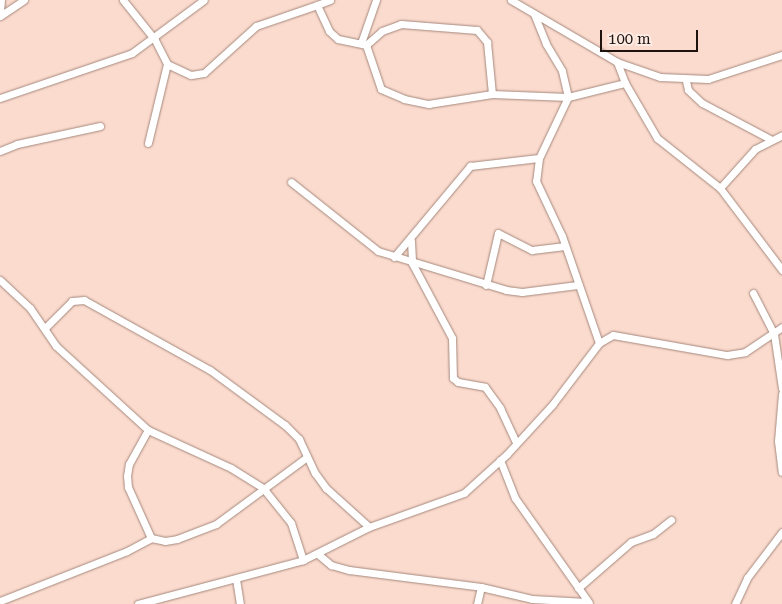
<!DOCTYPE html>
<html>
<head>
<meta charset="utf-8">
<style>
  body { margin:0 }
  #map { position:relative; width:782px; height:604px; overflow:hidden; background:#fbdbce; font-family:"Roboto Serif",serif }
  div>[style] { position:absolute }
  .roads { filter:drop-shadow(0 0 1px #a5887c) drop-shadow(0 0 1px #a5887c) }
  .minor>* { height:7px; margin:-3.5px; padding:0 3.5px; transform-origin:3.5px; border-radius:3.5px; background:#fff }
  span { translate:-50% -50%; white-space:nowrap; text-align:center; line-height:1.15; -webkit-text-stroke:4px #feebe3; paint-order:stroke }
  .scale { position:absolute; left:600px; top:30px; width:98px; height:22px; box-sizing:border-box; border:2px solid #1e130f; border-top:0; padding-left:6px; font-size:15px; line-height:18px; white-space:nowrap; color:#1e130f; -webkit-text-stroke:4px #feebe3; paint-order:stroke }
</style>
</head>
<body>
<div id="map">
  <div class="roads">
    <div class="minor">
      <i style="left:123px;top:0;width:51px;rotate:51.3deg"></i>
      <i style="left:155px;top:40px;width:27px;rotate:63deg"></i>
      <i style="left:167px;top:64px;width:26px;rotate:25deg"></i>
      <i style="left:191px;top:75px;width:13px;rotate:-9deg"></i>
      <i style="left:204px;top:73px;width:70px;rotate:-42.1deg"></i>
      <i style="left:256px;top:26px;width:65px;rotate:-19deg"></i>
      <i style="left:317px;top:5px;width:29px;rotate:65deg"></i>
      <i style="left:329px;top:31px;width:12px;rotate:42deg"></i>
      <i style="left:338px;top:39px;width:29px;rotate:12deg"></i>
      <i style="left:366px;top:45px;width:46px;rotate:71.2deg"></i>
      <i style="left:381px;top:89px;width:25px;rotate:23deg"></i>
      <i style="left:404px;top:99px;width:25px;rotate:12deg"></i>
      <i style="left:428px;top:104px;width:65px;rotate:-8.9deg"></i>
      <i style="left:492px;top:94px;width:76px;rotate:2.3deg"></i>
      <i style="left:568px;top:97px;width:59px;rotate:-13.8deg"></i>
      <i style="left:511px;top:0;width:123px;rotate:30.3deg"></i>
      <i style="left:617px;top:62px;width:46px;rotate:19.2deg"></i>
      <i style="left:660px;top:77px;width:48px;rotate:2.4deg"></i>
      <i style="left:708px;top:79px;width:78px;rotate:-18deg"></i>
      <i style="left:317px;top:5px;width:14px;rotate:-21deg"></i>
      <i style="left:0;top:11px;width:11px;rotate:-85deg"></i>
      <i style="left:534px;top:14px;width:32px;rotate:68deg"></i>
      <i style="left:546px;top:44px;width:31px;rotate:59deg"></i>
      <i style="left:562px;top:71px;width:27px;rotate:77deg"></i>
      <i style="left:568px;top:97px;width:68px;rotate:115.4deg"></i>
      <i style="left:539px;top:158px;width:23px;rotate:97deg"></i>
      <i style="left:536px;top:181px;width:61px;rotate:64.7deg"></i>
      <i style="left:562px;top:236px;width:113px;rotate:70.9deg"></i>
      <i style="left:0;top:16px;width:29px;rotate:-34deg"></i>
      <i style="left:361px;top:43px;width:46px;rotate:-70.8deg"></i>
      <i style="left:366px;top:45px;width:21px;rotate:-41deg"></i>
      <i style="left:382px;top:31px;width:20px;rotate:-20deg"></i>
      <i style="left:401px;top:24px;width:76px;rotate:4.5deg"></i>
      <i style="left:477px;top:30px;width:16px;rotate:50deg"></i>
      <i style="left:487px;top:42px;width:52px;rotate:84.5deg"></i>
      <i style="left:617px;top:62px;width:22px;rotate:69deg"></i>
      <i style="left:625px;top:83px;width:64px;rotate:59.8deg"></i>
      <i style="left:657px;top:138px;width:80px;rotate:38.4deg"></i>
      <i style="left:720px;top:188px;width:103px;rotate:52.9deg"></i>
      <i style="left:686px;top:81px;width:9px;rotate:77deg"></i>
      <i style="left:688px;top:90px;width:19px;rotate:43deg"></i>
      <i style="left:702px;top:103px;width:77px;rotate:27.9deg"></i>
      <i style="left:0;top:98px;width:139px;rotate:-18.8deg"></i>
      <i style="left:132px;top:53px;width:89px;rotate:-36.4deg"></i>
      <i style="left:148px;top:143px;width:81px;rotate:-76.5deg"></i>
      <i style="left:0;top:151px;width:18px;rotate:-22deg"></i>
      <i style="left:17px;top:144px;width:85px;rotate:-12.2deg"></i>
      <i style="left:291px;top:182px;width:111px;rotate:38.4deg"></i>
      <i style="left:378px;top:251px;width:134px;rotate:16.9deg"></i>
      <i style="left:506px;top:290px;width:16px;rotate:7deg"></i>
      <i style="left:522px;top:292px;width:56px;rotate:-7.1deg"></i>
      <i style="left:720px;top:188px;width:52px;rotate:-48.1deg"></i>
      <i style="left:755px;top:149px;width:30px;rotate:-27deg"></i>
      <i style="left:411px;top:241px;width:22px;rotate:87deg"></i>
      <i style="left:412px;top:263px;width:85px;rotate:61.9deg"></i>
      <i style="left:452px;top:338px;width:40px;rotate:88.6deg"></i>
      <i style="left:453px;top:378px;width:6px;rotate:39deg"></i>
      <i style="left:458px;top:382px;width:27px;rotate:10deg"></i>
      <i style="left:485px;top:387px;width:26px;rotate:54deg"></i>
      <i style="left:500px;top:408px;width:38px;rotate:65deg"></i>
      <i style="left:394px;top:257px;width:119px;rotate:-50.1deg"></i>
      <i style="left:470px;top:166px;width:69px;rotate:-6.6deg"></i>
      <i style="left:0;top:280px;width:41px;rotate:43deg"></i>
      <i style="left:30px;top:308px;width:46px;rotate:55.6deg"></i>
      <i style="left:56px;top:346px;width:125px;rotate:42.4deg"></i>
      <i style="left:148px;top:430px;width:91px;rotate:24.6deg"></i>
      <i style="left:231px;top:468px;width:38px;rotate:32deg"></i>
      <i style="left:263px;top:488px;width:45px;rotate:51.3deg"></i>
      <i style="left:291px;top:523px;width:39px;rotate:72deg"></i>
      <i style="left:486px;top:285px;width:53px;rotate:-77deg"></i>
      <i style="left:498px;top:233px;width:38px;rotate:27deg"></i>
      <i style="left:532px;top:250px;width:33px;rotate:-7deg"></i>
      <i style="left:753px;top:293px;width:46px;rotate:62.9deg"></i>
      <i style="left:774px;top:334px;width:55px;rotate:81.6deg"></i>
      <i style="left:45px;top:328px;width:38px;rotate:-45deg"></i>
      <i style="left:72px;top:301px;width:12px;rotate:-5deg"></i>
      <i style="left:84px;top:300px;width:144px;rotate:29.1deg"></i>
      <i style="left:210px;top:370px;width:93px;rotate:36.3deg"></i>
      <i style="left:285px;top:425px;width:20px;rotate:45deg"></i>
      <i style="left:299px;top:439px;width:38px;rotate:65deg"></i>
      <i style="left:315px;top:473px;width:19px;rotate:54deg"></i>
      <i style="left:326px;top:488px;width:58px;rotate:42.2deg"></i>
      <i style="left:782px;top:394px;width:47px;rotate:94.9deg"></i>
      <i style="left:778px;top:441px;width:31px;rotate:83deg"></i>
      <i style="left:500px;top:460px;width:41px;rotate:68.5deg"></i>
      <i style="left:515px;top:498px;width:128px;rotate:54.8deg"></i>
      <i style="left:151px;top:538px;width:14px;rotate:12deg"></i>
      <i style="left:165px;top:541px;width:12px;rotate:-9deg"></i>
      <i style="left:177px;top:539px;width:42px;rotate:-21deg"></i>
      <i style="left:216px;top:524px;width:113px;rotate:-36.4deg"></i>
      <i style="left:319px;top:555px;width:16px;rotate:40deg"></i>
      <i style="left:331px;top:565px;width:19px;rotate:16deg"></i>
      <i style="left:349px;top:570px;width:133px;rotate:7.3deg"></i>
      <i style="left:481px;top:587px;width:52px;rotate:13.2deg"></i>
      <i style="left:532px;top:599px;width:55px;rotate:3.1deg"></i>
      <i style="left:236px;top:579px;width:25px;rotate:81deg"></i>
      <i style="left:578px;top:588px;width:70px;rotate:-41deg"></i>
      <i style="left:631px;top:542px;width:23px;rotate:-20deg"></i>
      <i style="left:653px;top:534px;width:23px;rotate:-38deg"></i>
      <i style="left:0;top:601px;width:136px;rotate:-21.5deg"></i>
      <i style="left:127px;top:551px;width:27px;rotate:-28deg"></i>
      <i style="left:151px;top:538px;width:56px;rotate:-114.3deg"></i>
      <i style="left:128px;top:487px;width:11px;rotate:-95deg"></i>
      <i style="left:127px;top:476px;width:12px;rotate:-81deg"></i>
      <i style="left:129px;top:464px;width:39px;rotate:-61deg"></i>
      <i style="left:138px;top:604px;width:171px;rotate:-14.9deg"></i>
      <i style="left:303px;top:560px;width:74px;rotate:-26.6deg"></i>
      <i style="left:369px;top:527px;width:101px;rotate:-19.7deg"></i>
      <i style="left:464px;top:493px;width:58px;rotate:-42.2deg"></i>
      <i style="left:507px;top:454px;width:67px;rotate:-47.4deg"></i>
      <i style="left:552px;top:405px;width:78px;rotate:-52.8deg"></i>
      <i style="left:599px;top:343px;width:16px;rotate:-30deg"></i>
      <i style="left:613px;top:335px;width:116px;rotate:10deg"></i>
      <i style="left:727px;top:355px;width:18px;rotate:-9deg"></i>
      <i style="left:745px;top:352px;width:45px;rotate:-34deg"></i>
      <i style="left:477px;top:604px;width:17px;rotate:-77deg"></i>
      <i style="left:735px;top:604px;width:29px;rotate:-65deg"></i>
      <i style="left:747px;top:578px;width:58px;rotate:-52.7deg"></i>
    </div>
  </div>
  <div class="scale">100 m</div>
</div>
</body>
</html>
